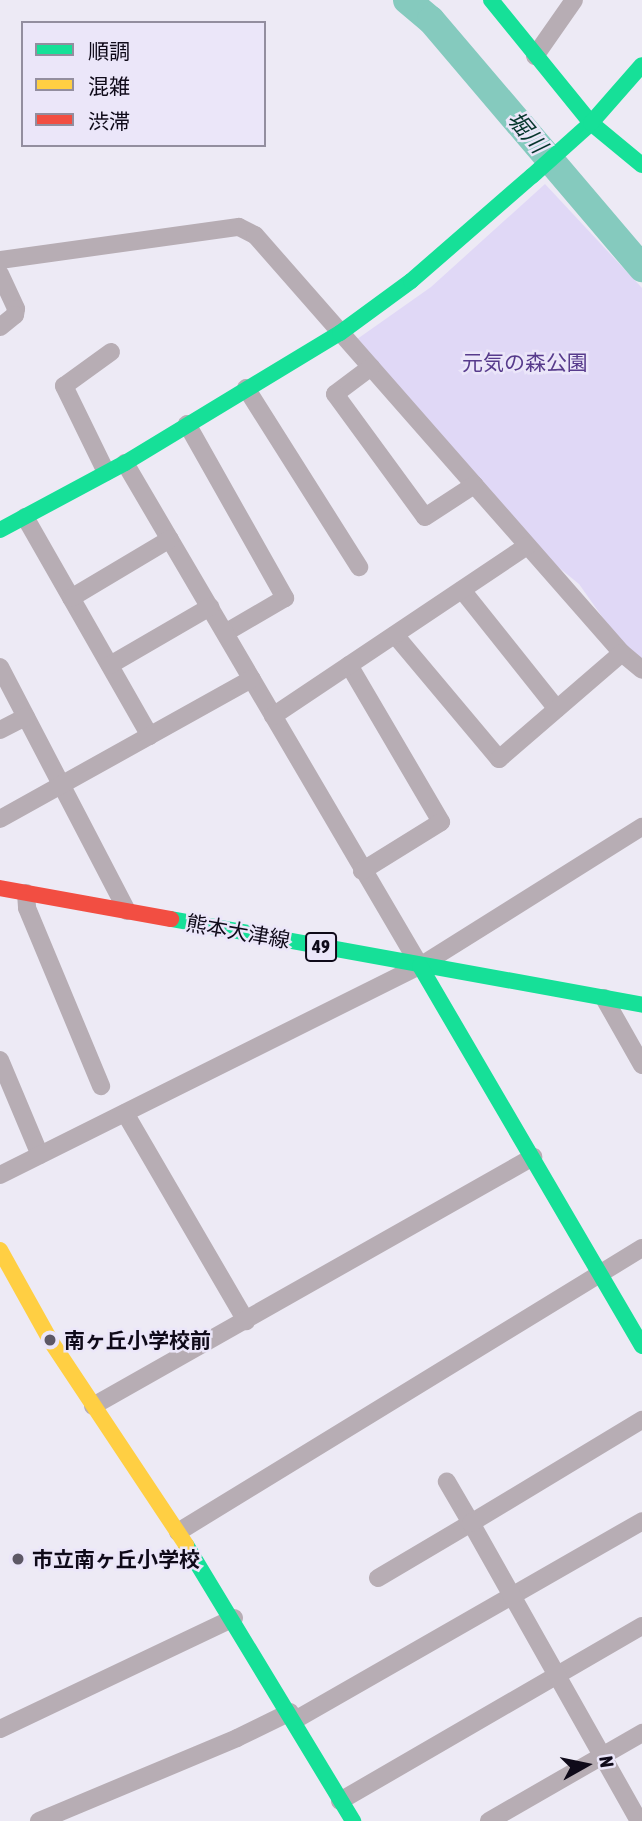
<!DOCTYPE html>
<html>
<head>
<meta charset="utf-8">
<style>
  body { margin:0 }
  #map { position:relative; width:642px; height:1821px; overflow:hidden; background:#edeaf5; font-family:"Asap Condensed","Noto Sans JP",sans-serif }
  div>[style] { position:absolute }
  .green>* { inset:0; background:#e0d8f6 }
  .river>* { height:28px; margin:-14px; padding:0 14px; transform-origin:14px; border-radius:14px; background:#85cabe }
  .street>* { height:18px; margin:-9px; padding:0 9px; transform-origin:9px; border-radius:9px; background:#b7adb4 }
  .fast>* { height:16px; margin:-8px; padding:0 8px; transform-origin:8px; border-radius:8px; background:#16e098 }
  .slow>* { height:16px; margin:-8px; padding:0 8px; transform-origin:8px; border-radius:8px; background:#ffcf43 }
  .jam>* { height:16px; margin:-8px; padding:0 8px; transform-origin:8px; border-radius:8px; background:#f24e42 }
  .dots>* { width:19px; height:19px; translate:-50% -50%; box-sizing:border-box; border:4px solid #ebe6f9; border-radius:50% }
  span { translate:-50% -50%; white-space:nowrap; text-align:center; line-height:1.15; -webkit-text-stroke:5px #ebe6f9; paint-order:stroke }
  .shield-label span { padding:2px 5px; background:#ebe6f9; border:2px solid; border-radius:5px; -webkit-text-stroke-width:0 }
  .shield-label { font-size:19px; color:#0f0a19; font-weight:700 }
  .park-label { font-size:21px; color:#573b8c }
  .street-label { font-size:21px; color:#0f0a19 }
  .poi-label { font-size:21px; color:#0f0a19; font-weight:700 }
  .left { translate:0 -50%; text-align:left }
  .water-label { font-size:23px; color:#06362d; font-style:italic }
  .legend { position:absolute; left:21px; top:21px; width:245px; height:126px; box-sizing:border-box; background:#ebe6f9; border:2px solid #938e9f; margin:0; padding:9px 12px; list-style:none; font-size:21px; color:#0f0a19 }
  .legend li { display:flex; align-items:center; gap:14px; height:35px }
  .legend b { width:35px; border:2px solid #938e9f }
  .north { position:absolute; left:551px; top:1730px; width:70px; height:70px; -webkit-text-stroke:5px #ebe6f9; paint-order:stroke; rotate:81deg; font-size:19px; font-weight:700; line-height:28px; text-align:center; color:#0f0a19 }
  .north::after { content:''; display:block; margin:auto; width:24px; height:32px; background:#0f0a19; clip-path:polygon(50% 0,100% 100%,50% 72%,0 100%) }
</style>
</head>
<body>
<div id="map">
  <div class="green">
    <i style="clip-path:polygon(545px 184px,642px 288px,642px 662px,620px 642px,579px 584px,530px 544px,489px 488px,458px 462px,353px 342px,431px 287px)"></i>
  </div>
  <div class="river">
    <i style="left:407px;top:0;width:31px;rotate:40deg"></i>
    <i style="left:431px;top:20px;width:326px;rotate:49.6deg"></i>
  </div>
  <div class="street">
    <i style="left:535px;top:56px;width:68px;rotate:-55.1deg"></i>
    <i style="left:0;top:260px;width:241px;rotate:-7.9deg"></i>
    <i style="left:239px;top:227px;width:18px;rotate:27deg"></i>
    <i style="left:255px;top:235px;width:556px;rotate:48.72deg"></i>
    <i style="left:622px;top:653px;width:26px;rotate:40deg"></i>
    <i style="left:0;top:274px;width:38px;rotate:65deg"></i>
    <i style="left:16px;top:309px;width:6px;rotate:99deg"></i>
    <i style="left:15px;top:315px;width:19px;rotate:141deg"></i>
    <i style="left:371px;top:367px;width:45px;rotate:143.1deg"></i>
    <i style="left:335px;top:394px;width:152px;rotate:53.8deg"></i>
    <i style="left:425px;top:517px;width:59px;rotate:-33.1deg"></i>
    <i style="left:246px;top:388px;width:212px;rotate:57.7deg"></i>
    <i style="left:187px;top:424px;width:200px;rotate:60.6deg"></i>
    <i style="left:285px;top:598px;width:69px;rotate:149.7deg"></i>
    <i style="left:125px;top:463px;width:583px;rotate:59.61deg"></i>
    <i style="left:106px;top:472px;width:96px;rotate:-116deg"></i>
    <i style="left:64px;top:386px;width:58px;rotate:-35.9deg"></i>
    <i style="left:25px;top:517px;width:252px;rotate:60.3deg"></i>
    <i style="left:462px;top:590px;width:152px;rotate:51.4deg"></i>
    <i style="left:71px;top:598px;width:115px;rotate:-30.8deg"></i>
    <i style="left:395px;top:635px;width:162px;rotate:50deg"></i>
    <i style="left:499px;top:759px;width:162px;rotate:-40.8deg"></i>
    <i style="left:110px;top:665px;width:116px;rotate:-30.1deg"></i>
    <i style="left:349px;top:665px;width:182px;rotate:59.6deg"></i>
    <i style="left:441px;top:822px;width:93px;rotate:148.2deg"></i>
    <i style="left:0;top:667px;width:275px;rotate:62.5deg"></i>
    <i style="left:273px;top:716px;width:306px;rotate:-33.8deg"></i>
    <i style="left:0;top:730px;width:29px;rotate:-27deg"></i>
    <i style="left:0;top:819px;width:288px;rotate:-29.1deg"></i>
    <i style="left:26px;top:893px;width:15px;rotate:86deg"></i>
    <i style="left:27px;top:908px;width:193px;rotate:67.4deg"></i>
    <i style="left:604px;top:998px;width:77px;rotate:60.4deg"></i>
    <i style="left:0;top:1060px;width:103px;rotate:67.2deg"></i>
    <i style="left:125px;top:1113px;width:241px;rotate:59.8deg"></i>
    <i style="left:0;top:1175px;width:469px;rotate:-26.5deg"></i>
    <i style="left:420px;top:966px;width:262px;rotate:-32.1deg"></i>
    <i style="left:93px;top:1406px;width:506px;rotate:-29.51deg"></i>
    <i style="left:178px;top:1532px;width:544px;rotate:-31.47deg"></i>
    <i style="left:378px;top:1578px;width:108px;rotate:-30.6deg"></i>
    <i style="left:471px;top:1523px;width:48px;rotate:-120.3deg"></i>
    <i style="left:295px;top:1720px;width:400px;rotate:-29.8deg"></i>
    <i style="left:0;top:1729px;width:259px;rotate:-25.4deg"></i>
    <i style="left:340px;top:1801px;width:349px;rotate:-30.1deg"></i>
    <i style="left:39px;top:1821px;width:215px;rotate:-22.7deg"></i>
    <i style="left:237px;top:1738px;width:59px;rotate:-26.1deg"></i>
    <i style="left:489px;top:1821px;width:177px;rotate:-29.9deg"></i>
    <i style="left:639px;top:1821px;width:342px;rotate:-119.4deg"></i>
    <i style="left:471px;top:1523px;width:200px;rotate:-31.1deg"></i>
  </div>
  <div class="fast">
    <i style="left:491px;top:0;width:159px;rotate:50.9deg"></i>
    <i style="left:591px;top:123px;width:66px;rotate:39.5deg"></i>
    <i style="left:0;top:530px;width:142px;rotate:-28.2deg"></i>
    <i style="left:125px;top:463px;width:251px;rotate:-31.2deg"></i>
    <i style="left:340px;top:333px;width:88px;rotate:-36.2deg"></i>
    <i style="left:411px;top:281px;width:160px;rotate:-41deg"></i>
    <i style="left:532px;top:176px;width:79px;rotate:-41.9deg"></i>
    <i style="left:591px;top:123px;width:77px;rotate:-48.7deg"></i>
    <i style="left:171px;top:919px;width:479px;rotate:10.3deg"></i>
    <i style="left:420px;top:966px;width:440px;rotate:59.7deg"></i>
    <i style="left:186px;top:1545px;width:323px;rotate:58.8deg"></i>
  </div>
  <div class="slow">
    <i style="left:0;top:1250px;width:103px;rotate:60.9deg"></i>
    <i style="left:50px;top:1340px;width:246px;rotate:56.4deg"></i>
  </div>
  <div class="jam">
    <i style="left:0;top:888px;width:174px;rotate:10.3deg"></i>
  </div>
  <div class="dots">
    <i style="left:50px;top:1340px;background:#5d5866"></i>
    <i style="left:18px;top:1559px;background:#5d5866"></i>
  </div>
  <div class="shield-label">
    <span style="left:321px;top:947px">49</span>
  </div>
  <div class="park-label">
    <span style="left:525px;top:362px">元気の森公園</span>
  </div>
  <div class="street-label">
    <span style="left:238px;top:931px;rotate:10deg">熊本大津線</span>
  </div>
  <div class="poi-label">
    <span class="left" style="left:64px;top:1340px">南ヶ丘小学校前</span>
    <span class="left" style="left:32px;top:1559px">市立南ヶ丘小学校</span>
  </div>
  <div class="water-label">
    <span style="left:527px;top:132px;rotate:50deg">堀川</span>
  </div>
  <ul class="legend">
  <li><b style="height:9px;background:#16e098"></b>順調</li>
  <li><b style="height:9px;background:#ffcf43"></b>混雑</li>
  <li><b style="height:9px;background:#f24e42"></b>渋滞</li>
  </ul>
  <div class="north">N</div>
</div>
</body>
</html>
